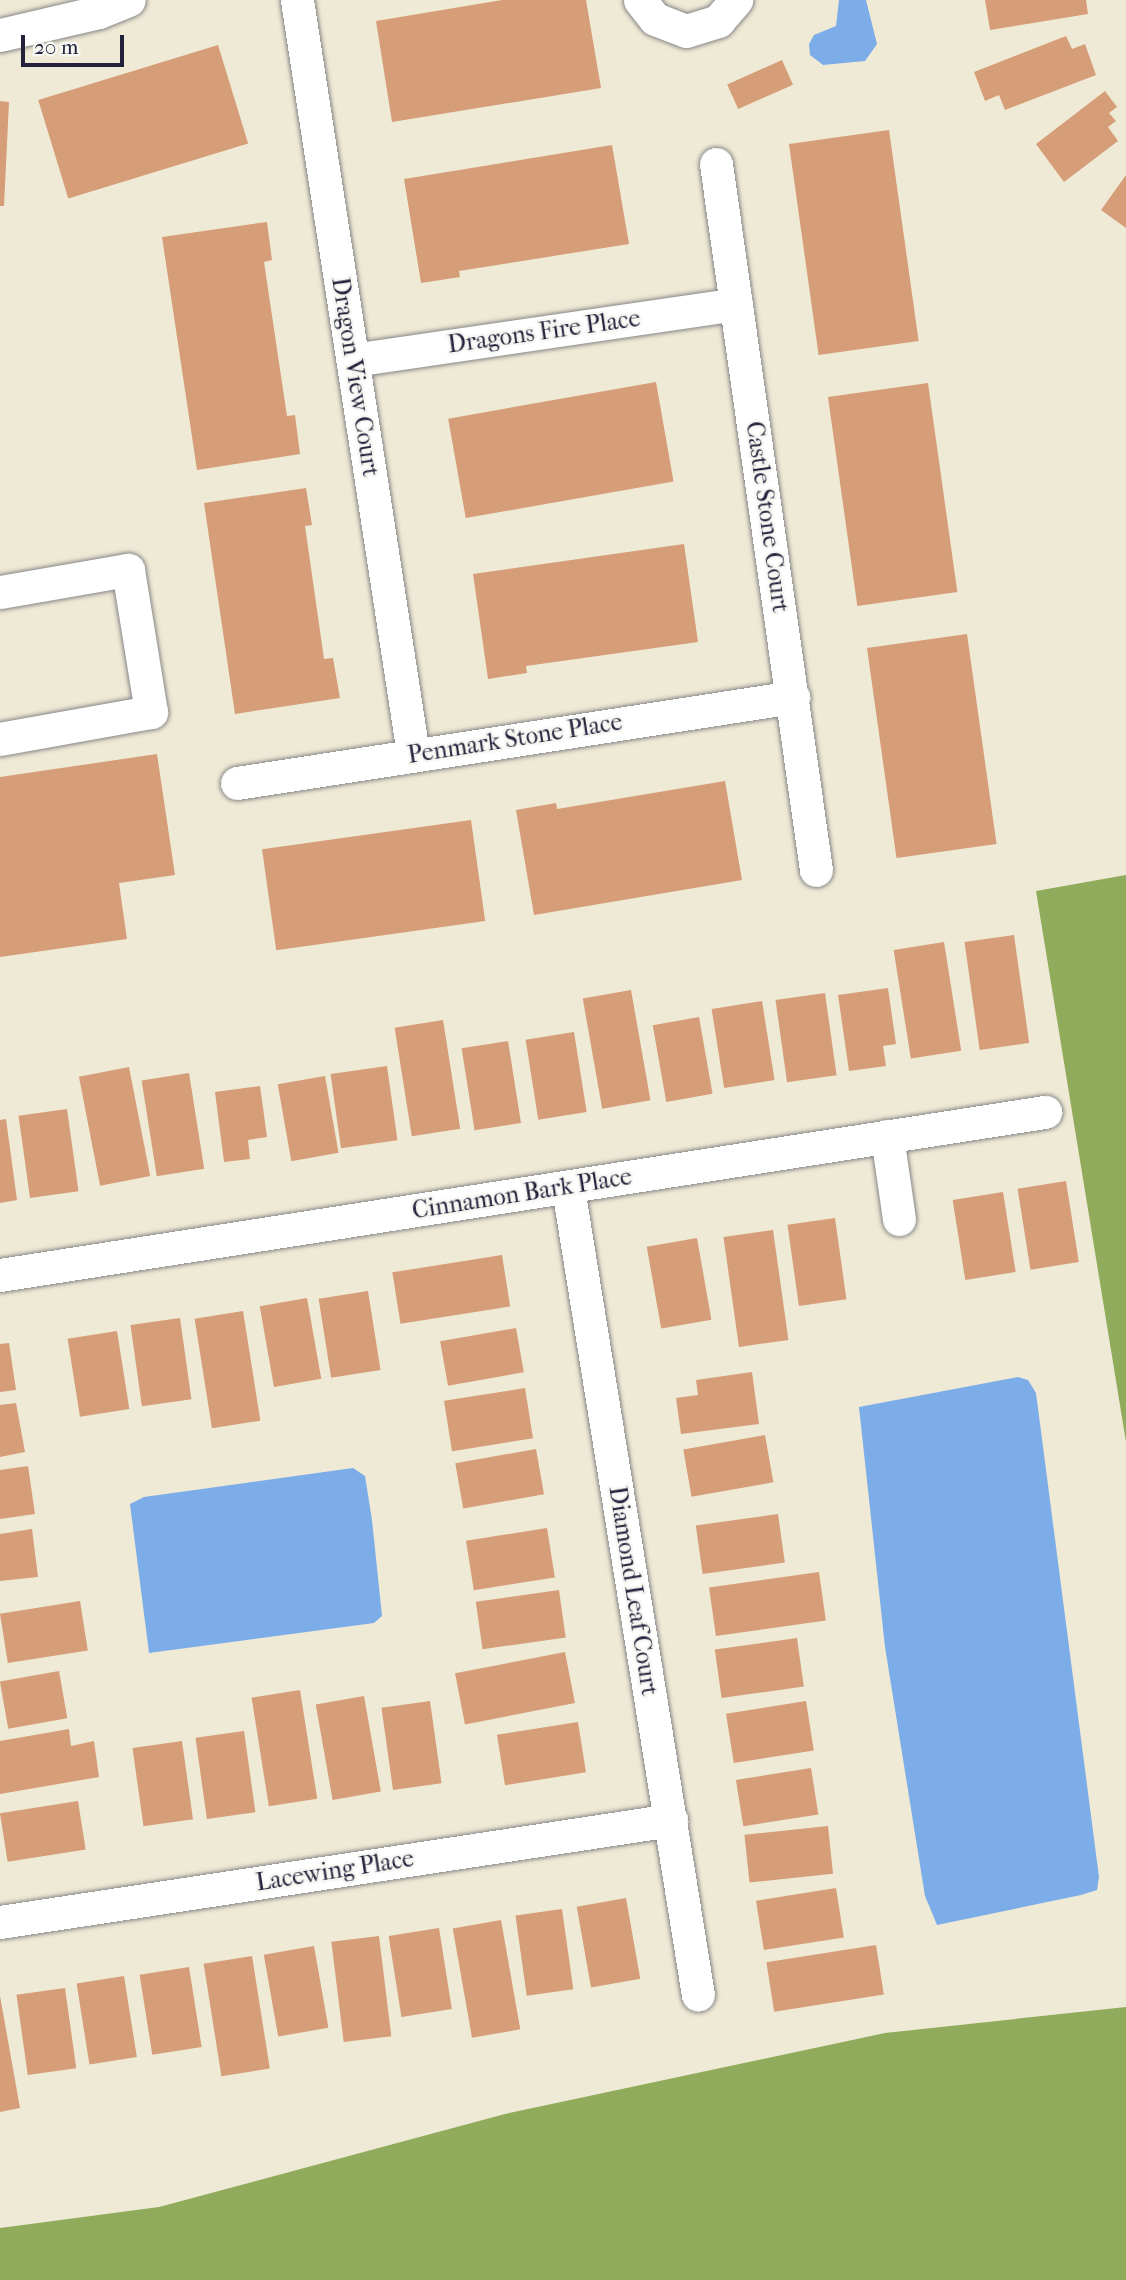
<!DOCTYPE html>
<html>
<head>
<meta charset="utf-8">
<style>
  body { margin:0 }
  #map { position:relative; width:1126px; height:2280px; overflow:hidden; background:#efead5; font-family:"IM FELL French Canon",serif }
  div>[style] { position:absolute }
  .forest>* { inset:0; background:#91ab5c }
  .water>* { inset:0; background:#7dade8 }
  .building>* { inset:0; background:#d69d79; transform-origin:0 0 }
  .roads { filter:drop-shadow(0 0 2px #888688) drop-shadow(0 0 2px #888688) }
  .minor>* { height:33px; margin:-16.5px; padding:0 16.5px; transform-origin:16.5px; border-radius:16.5px; background:#fff }
  span { translate:-50% -50%; white-space:nowrap; text-align:center; line-height:1.15; -webkit-text-stroke:5px #f6f6f2; paint-order:stroke }
  .street-label { font-size:24px; color:#22223b }
  .scale { position:absolute; left:21px; top:35px; width:103px; height:32px; box-sizing:border-box; border:4px solid #22223b; border-top:0; padding-left:9px; font-size:21px; line-height:24px; white-space:nowrap; color:#22223b; -webkit-text-stroke:5px #f6f6f2; paint-order:stroke }
</style>
</head>
<body>
<div id="map">
  <div class="forest">
    <i style="clip-path:polygon(1126px 875px,1126px 1442px,1036px 891px)"></i>
    <i style="clip-path:polygon(1126px 2007px,1126px 2280px,0 2280px,0 2228px,159px 2207px,505px 2114px,885px 2033px)"></i>
  </div>
  <div class="water">
    <i style="clip-path:polygon(839px 0,866px 0,877px 44px,865px 61px,823px 65px,810px 55px,809px 44px,814px 35px,836px 26px)"></i>
    <i style="clip-path:polygon(1018px 1377px,1028px 1380px,1036px 1393px,1099px 1877px,1097px 1890px,1081px 1895px,937px 1925px,925px 1896px,885px 1647px,859px 1407px)"></i>
    <i style="clip-path:polygon(353px 1468px,365px 1476px,372px 1520px,382px 1616px,374px 1623px,149px 1653px,130px 1504px,144px 1497px)"></i>
  </div>
  <div class="building">
    <i style="clip-path:polygon(502px 0,586px 0,601px 88px,392px 122px,376px 21px)"></i>
    <i style="clip-path:polygon(985px 0,1086px 0,1088px 14px,990px 30px)"></i>
    <i style="clip-path:polygon(1066px 36px,1072px 49px,1085px 44px,1096px 75px,1005px 110px,999px 95px,985px 101px,974px 72px)"></i>
    <i style="left:218px;top:45px;width:103px;height:188px;rotate:73deg"></i>
    <i style="left:782px;top:60px;width:27px;height:60px;rotate:66deg"></i>
    <i style="clip-path:polygon(1105px 91px,1117px 107px,1109px 113px,1116px 121px,1108px 127px,1118px 141px,1064px 182px,1036px 144px)"></i>
    <i style="clip-path:polygon(0 101px,9px 102px,4px 206px,0 206px)"></i>
    <i style="left:889px;top:130px;width:213px;height:101px;rotate:82deg"></i>
    <i style="clip-path:polygon(612px 145px,629px 244px,459px 271px,460px 277px,421px 283px,404px 179px)"></i>
    <i style="clip-path:polygon(1126px 175px,1126px 228px,1101px 210px)"></i>
    <i style="clip-path:polygon(267px 222px,272px 260px,264px 262px,287px 416px,295px 415px,300px 454px,197px 470px,162px 237px)"></i>
    <i style="left:656px;top:382px;width:101px;height:211px;rotate:80deg"></i>
    <i style="left:928px;top:383px;width:211px;height:101px;rotate:82deg"></i>
    <i style="clip-path:polygon(306px 488px,312px 525px,305px 526px,324px 659px,333px 658px,340px 698px,235px 714px,204px 503px)"></i>
    <i style="clip-path:polygon(684px 544px,698px 642px,526px 666px,527px 673px,488px 679px,473px 574px)"></i>
    <i style="left:967px;top:634px;width:212px;height:101px;rotate:82deg"></i>
    <i style="clip-path:polygon(157px 754px,175px 875px,119px 883px,127px 939px,0 957px,0 777px)"></i>
    <i style="clip-path:polygon(725px 781px,742px 880px,534px 915px,516px 810px,556px 803px,557px 809px)"></i>
    <i style="left:471px;top:820px;width:102px;height:211px;rotate:82deg"></i>
    <i style="left:1014px;top:935px;width:109px;height:50px;rotate:82deg"></i>
    <i style="left:944px;top:942px;width:110px;height:51px;rotate:81deg"></i>
    <i style="clip-path:polygon(888px 988px,896px 1044px,883px 1046px,886px 1066px,849px 1071px,838px 995px)"></i>
    <i style="left:631px;top:990px;width:112px;height:49px;rotate:80deg"></i>
    <i style="left:825px;top:993px;width:83px;height:50px;rotate:82deg"></i>
    <i style="left:762px;top:1001px;width:80px;height:51px;rotate:81deg"></i>
    <i style="left:699px;top:1017px;width:78px;height:47px;rotate:80deg"></i>
    <i style="left:443px;top:1020px;width:110px;height:49px;rotate:81deg"></i>
    <i style="left:574px;top:1032px;width:81px;height:49px;rotate:81deg"></i>
    <i style="left:508px;top:1041px;width:83px;height:47px;rotate:81deg"></i>
    <i style="left:387px;top:1066px;width:75px;height:57px;rotate:82deg"></i>
    <i style="left:129px;top:1067px;width:111px;height:51px;rotate:79deg"></i>
    <i style="left:189px;top:1073px;width:97px;height:48px;rotate:81deg"></i>
    <i style="left:325px;top:1076px;width:78px;height:48px;rotate:80deg"></i>
    <i style="clip-path:polygon(260px 1086px,267px 1137px,248px 1140px,250px 1159px,224px 1162px,215px 1092px)"></i>
    <i style="left:67px;top:1109px;width:83px;height:49px;rotate:82deg"></i>
    <i style="clip-path:polygon(6px 1119px,17px 1200px,0 1203px,0 1120px)"></i>
    <i style="left:1066px;top:1181px;width:82px;height:49px;rotate:81deg"></i>
    <i style="left:1003px;top:1192px;width:81px;height:51px;rotate:81deg"></i>
    <i style="left:835px;top:1218px;width:82px;height:48px;rotate:82deg"></i>
    <i style="left:773px;top:1230px;width:111px;height:50px;rotate:82deg"></i>
    <i style="left:697px;top:1238px;width:83px;height:51px;rotate:80deg"></i>
    <i style="left:502px;top:1255px;width:52px;height:111px;rotate:81deg"></i>
    <i style="left:368px;top:1291px;width:80px;height:50px;rotate:81deg"></i>
    <i style="left:307px;top:1298px;width:82px;height:48px;rotate:80deg"></i>
    <i style="left:243px;top:1311px;width:111px;height:49px;rotate:81deg"></i>
    <i style="left:180px;top:1318px;width:82px;height:50px;rotate:82deg"></i>
    <i style="left:516px;top:1328px;width:45px;height:77px;rotate:80deg"></i>
    <i style="left:117px;top:1331px;width:79px;height:50px;rotate:81deg"></i>
    <i style="clip-path:polygon(9px 1343px,16px 1390px,0 1392px,0 1344px)"></i>
    <i style="clip-path:polygon(752px 1372px,759px 1424px,681px 1434px,676px 1398px,698px 1395px,696px 1380px)"></i>
    <i style="left:525px;top:1388px;width:51px;height:82px;rotate:81deg"></i>
    <i style="clip-path:polygon(16px 1403px,25px 1452px,0 1457px,0 1405px)"></i>
    <i style="left:765px;top:1435px;width:48px;height:83px;rotate:80deg"></i>
    <i style="left:536px;top:1449px;width:46px;height:82px;rotate:80deg"></i>
    <i style="clip-path:polygon(28px 1466px,35px 1514px,0 1519px,0 1470px)"></i>
    <i style="left:778px;top:1514px;width:49px;height:83px;rotate:82deg"></i>
    <i style="left:547px;top:1528px;width:50px;height:82px;rotate:81deg"></i>
    <i style="clip-path:polygon(32px 1529px,38px 1577px,0 1581px,0 1534px)"></i>
    <i style="left:819px;top:1572px;width:49px;height:111px;rotate:82deg"></i>
    <i style="left:559px;top:1590px;width:48px;height:84px;rotate:82deg"></i>
    <i style="left:80px;top:1601px;width:50px;height:81px;rotate:81deg"></i>
    <i style="left:797px;top:1638px;width:49px;height:83px;rotate:82deg"></i>
    <i style="left:565px;top:1652px;width:52px;height:112px;rotate:79deg"></i>
    <i style="left:59px;top:1671px;width:48px;height:60px;rotate:80deg"></i>
    <i style="left:300px;top:1690px;width:110px;height:49px;rotate:81deg"></i>
    <i style="left:364px;top:1696px;width:97px;height:49px;rotate:80deg"></i>
    <i style="left:430px;top:1701px;width:83px;height:49px;rotate:82deg"></i>
    <i style="left:806px;top:1701px;width:50px;height:81px;rotate:81deg"></i>
    <i style="left:578px;top:1722px;width:51px;height:82px;rotate:81deg"></i>
    <i style="clip-path:polygon(69px 1729px,71px 1746px,94px 1741px,99px 1777px,0 1794px,0 1741px)"></i>
    <i style="left:244px;top:1731px;width:82px;height:49px;rotate:82deg"></i>
    <i style="left:182px;top:1741px;width:79px;height:50px;rotate:82deg"></i>
    <i style="left:811px;top:1768px;width:47px;height:76px;rotate:81deg"></i>
    <i style="left:78px;top:1801px;width:49px;height:79px;rotate:81deg"></i>
    <i style="left:828px;top:1826px;width:48px;height:84px;rotate:84deg"></i>
    <i style="left:836px;top:1888px;width:50px;height:81px;rotate:81deg"></i>
    <i style="left:626px;top:1898px;width:82px;height:50px;rotate:80deg"></i>
    <i style="left:562px;top:1909px;width:81px;height:47px;rotate:82deg"></i>
    <i style="left:501px;top:1920px;width:111px;height:49px;rotate:80deg"></i>
    <i style="left:439px;top:1928px;width:82px;height:51px;rotate:81deg"></i>
    <i style="left:379px;top:1936px;width:101px;height:48px;rotate:83deg"></i>
    <i style="left:876px;top:1945px;width:50px;height:111px;rotate:81deg"></i>
    <i style="left:314px;top:1946px;width:83px;height:51px;rotate:80deg"></i>
    <i style="left:252px;top:1956px;width:114px;height:49px;rotate:81deg"></i>
    <i style="left:189px;top:1967px;width:81px;height:50px;rotate:81deg"></i>
    <i style="left:124px;top:1976px;width:82px;height:48px;rotate:81deg"></i>
    <i style="left:65px;top:1988px;width:81px;height:49px;rotate:82deg"></i>
    <i style="clip-path:polygon(0 1996px,20px 2108px,0 2112px)"></i>
  </div>
  <div class="roads">
    <div class="minor">
      <i style="left:297px;top:0;width:763px;rotate:81.25deg"></i>
      <i style="left:640px;top:0;width:24px;rotate:52deg"></i>
      <i style="left:655px;top:19px;width:33px;rotate:21deg"></i>
      <i style="left:686px;top:31px;width:34px;rotate:-17deg"></i>
      <i style="left:718px;top:21px;width:28px;rotate:-49deg"></i>
      <i style="left:0;top:35px;width:102px;rotate:-13.1deg"></i>
      <i style="left:99px;top:12px;width:32px;rotate:-22deg"></i>
      <i style="left:716px;top:164px;width:713px;rotate:81.94deg"></i>
      <i style="left:353px;top:360px;width:387px;rotate:-8.3deg"></i>
      <i style="left:0;top:592px;width:130px;rotate:-9.8deg"></i>
      <i style="left:128px;top:570px;width:144px;rotate:80.8deg"></i>
      <i style="left:151px;top:712px;width:153px;rotate:169.9deg"></i>
      <i style="left:237px;top:783px;width:563px;rotate:-8.79deg"></i>
      <i style="left:887px;top:1136px;width:84px;rotate:81.8deg"></i>
      <i style="left:568px;top:1188px;width:817px;rotate:80.85deg"></i>
      <i style="left:0;top:1275px;width:1058px;rotate:-8.87deg"></i>
      <i style="left:0;top:1922px;width:679px;rotate:-8.64deg"></i>
    </div>
  </div>
  <div class="street-label">
    <span style="left:544px;top:332px;rotate:-8deg">Dragons Fire Place</span>
    <span style="left:355px;top:377px;rotate:81deg">Dragon View Court</span>
    <span style="left:767px;top:517px;rotate:82deg">Castle Stone Court</span>
    <span style="left:515px;top:739px;rotate:-9deg">Penmark Stone Place</span>
    <span style="left:522px;top:1194px;rotate:-9deg">Cinnamon Bark Place</span>
    <span style="left:633px;top:1591px;rotate:81deg">Diamond Leaf Court</span>
    <span style="left:335px;top:1871px;rotate:-9deg">Lacewing Place</span>
  </div>
  <div class="scale">20 m</div>
</div>
</body>
</html>
